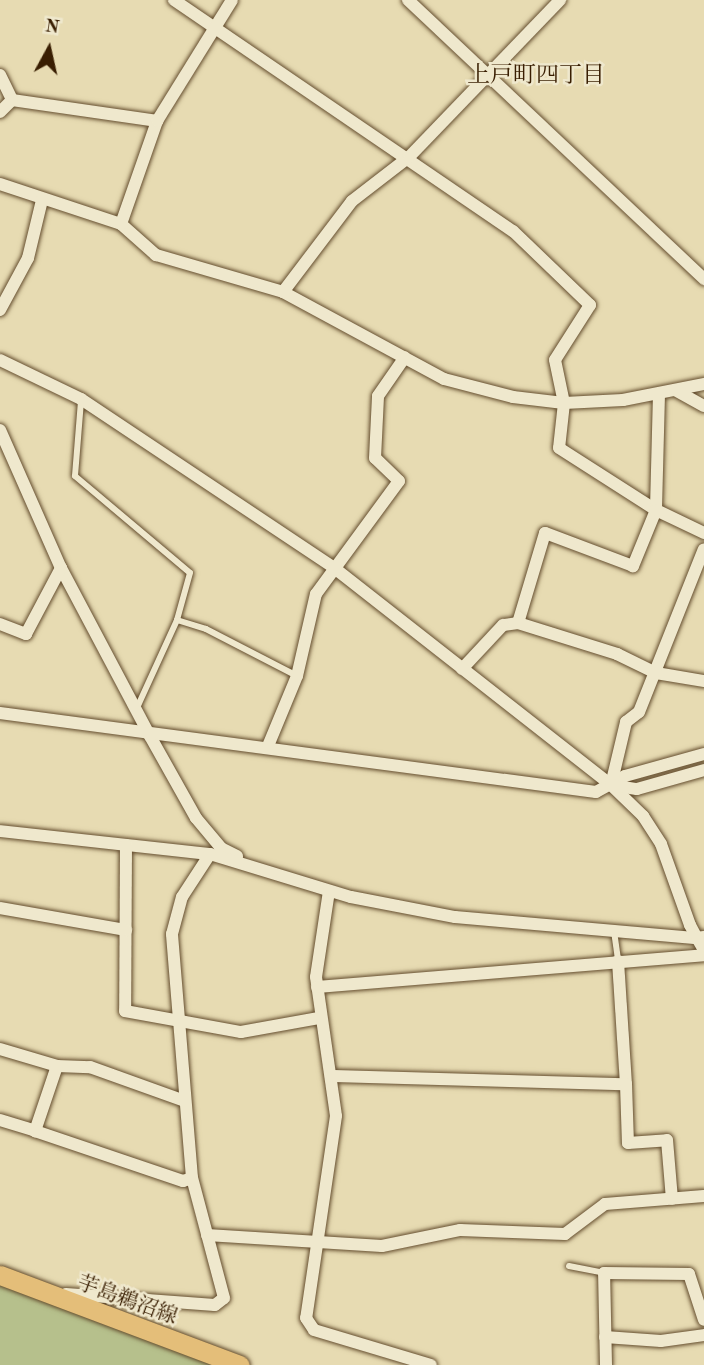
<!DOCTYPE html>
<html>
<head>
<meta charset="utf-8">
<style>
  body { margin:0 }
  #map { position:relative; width:704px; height:1365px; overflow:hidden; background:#e7dbb2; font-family:"Old Standard TT","Noto Serif JP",serif }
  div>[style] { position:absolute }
  .green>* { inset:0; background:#b6c08c }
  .roads { filter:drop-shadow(0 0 2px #644d2e) drop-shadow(0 0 2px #644d2e) }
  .lane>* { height:6px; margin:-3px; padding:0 3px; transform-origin:3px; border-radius:3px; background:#efe8cd }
  .street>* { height:12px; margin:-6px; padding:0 6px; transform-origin:6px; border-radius:6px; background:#efe8cd }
  .primary>* { height:19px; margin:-9.5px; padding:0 9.5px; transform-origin:9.5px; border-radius:9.5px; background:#e4be79 }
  span { translate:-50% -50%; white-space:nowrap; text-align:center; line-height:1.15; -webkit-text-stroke:5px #efe8cd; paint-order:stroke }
  .street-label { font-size:21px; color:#391e02 }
  .neighbourhood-label { font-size:23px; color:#391e02 }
  .north { position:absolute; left:14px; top:14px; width:70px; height:70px; -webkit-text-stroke:5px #efe8cd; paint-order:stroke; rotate:8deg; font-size:19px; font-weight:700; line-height:28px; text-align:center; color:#391e02 }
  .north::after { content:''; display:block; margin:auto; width:24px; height:32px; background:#391e02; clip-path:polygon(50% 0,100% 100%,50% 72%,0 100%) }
</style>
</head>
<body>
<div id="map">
  <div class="green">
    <i style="clip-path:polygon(0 1275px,240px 1365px,0 1365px)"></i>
  </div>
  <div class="roads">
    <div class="lane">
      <i style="left:81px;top:401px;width:75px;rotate:94.6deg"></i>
      <i style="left:75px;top:476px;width:150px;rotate:40.1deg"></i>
      <i style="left:190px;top:573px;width:49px;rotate:105.5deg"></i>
      <i style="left:177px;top:620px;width:30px;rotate:17deg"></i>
      <i style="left:206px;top:629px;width:102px;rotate:27.3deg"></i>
      <i style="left:136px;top:710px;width:99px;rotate:-65.5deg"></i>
      <i style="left:614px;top:931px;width:30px;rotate:82deg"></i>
      <i style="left:569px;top:1266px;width:36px;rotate:11deg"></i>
    </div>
    <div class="street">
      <i style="left:174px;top:0;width:410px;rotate:34.3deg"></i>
      <i style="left:513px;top:231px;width:107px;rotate:43.9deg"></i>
      <i style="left:590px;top:305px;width:65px;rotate:122.5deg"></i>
      <i style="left:555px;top:360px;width:44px;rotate:78.2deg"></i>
      <i style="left:564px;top:403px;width:45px;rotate:96.3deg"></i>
      <i style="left:559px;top:448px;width:115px;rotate:32.6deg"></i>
      <i style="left:656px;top:510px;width:61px;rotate:112.3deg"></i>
      <i style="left:633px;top:566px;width:94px;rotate:-159.4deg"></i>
      <i style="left:545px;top:533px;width:94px;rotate:106.7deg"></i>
      <i style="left:518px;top:623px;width:15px;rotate:172deg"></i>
      <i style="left:503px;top:625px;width:60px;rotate:133deg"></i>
      <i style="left:408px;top:0;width:407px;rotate:43.3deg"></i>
      <i style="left:0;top:75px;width:28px;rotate:64deg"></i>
      <i style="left:12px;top:100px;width:147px;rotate:8.2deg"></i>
      <i style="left:0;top:112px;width:17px;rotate:-45deg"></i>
      <i style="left:0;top:184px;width:127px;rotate:18.3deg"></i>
      <i style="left:121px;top:224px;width:47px;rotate:41.5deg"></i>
      <i style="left:156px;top:255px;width:132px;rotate:16.2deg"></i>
      <i style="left:283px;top:292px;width:183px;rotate:28.4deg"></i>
      <i style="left:444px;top:379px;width:71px;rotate:14.6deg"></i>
      <i style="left:513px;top:397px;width:51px;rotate:6.7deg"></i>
      <i style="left:564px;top:403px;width:59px;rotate:-2.9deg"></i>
      <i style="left:623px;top:400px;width:83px;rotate:-11.2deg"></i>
      <i style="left:121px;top:224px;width:109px;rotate:-70.7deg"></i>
      <i style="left:157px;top:121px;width:142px;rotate:-58.2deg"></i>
      <i style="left:283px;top:292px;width:114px;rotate:-52.8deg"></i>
      <i style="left:352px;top:201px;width:72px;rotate:-37.7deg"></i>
      <i style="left:409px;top:157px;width:218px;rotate:-46.1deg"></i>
      <i style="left:0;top:310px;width:59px;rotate:-61.7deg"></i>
      <i style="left:28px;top:258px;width:60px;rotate:-76.4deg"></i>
      <i style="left:0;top:360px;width:90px;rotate:25.7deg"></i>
      <i style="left:81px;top:399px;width:303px;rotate:33.7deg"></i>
      <i style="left:333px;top:567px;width:353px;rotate:38.1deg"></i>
      <i style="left:611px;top:785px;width:45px;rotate:44.1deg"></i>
      <i style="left:643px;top:816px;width:33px;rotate:57deg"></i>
      <i style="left:661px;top:844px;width:86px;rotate:70.3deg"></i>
      <i style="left:690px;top:925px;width:15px;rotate:62deg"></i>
      <i style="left:697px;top:938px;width:7px;rotate:-8deg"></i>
      <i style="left:675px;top:390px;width:33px;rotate:29deg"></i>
      <i style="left:659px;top:394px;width:116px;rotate:91.5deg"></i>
      <i style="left:656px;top:510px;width:53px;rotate:25.6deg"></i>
      <i style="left:0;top:430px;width:151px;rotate:66.2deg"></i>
      <i style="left:61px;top:568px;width:190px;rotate:62.1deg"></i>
      <i style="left:150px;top:736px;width:94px;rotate:60.7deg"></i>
      <i style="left:196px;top:818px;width:39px;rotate:50deg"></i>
      <i style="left:221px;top:848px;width:18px;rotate:27deg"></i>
      <i style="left:518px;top:623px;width:104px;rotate:17.4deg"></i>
      <i style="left:617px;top:654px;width:43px;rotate:26deg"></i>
      <i style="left:656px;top:673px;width:49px;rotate:9.5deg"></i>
      <i style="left:0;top:624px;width:28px;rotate:21deg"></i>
      <i style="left:26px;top:634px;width:75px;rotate:-62.1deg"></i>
      <i style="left:0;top:713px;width:601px;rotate:7.55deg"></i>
      <i style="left:596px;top:792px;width:33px;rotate:-29deg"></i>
      <i style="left:625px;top:776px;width:82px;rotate:-15.6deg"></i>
      <i style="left:268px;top:746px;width:76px;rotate:-67.5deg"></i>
      <i style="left:297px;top:676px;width:84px;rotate:-77deg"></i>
      <i style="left:316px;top:594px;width:140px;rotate:-53.7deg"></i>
      <i style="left:399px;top:481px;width:33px;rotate:-136deg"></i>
      <i style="left:375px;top:458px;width:62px;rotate:-87.2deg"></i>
      <i style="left:378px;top:396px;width:47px;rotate:-55.3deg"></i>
      <i style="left:611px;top:785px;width:65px;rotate:-76.6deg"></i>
      <i style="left:626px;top:722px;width:16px;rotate:-38deg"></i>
      <i style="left:639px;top:712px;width:175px;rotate:-68.3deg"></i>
      <i style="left:611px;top:785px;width:26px;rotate:9deg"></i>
      <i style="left:637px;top:789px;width:70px;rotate:-15.8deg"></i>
      <i style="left:0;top:831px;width:211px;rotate:6.3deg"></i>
      <i style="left:210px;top:854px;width:147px;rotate:17deg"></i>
      <i style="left:351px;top:897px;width:106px;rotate:10.9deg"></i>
      <i style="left:455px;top:917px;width:243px;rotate:5deg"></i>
      <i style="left:697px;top:938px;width:14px;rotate:60deg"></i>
      <i style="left:126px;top:845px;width:166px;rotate:90.3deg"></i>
      <i style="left:125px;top:1011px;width:118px;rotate:10.3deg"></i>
      <i style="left:241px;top:1032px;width:79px;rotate:-10.2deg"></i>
      <i style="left:329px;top:891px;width:87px;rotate:98.6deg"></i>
      <i style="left:316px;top:977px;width:140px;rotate:81.8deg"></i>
      <i style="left:336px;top:1116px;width:204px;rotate:98.4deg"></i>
      <i style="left:306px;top:1318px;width:14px;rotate:56deg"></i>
      <i style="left:314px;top:1330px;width:122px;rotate:16.7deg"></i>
      <i style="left:0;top:908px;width:128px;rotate:9.9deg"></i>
      <i style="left:618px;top:961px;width:123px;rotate:86.3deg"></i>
      <i style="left:317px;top:987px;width:388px;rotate:-4.7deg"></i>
      <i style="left:0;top:1049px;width:59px;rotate:16.6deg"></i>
      <i style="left:57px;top:1066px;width:33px;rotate:2deg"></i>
      <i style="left:90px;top:1067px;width:101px;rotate:19.7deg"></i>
      <i style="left:57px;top:1066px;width:69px;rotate:108.7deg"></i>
      <i style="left:35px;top:1131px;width:156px;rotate:18.7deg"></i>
      <i style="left:183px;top:1181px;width:9px;rotate:-18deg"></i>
      <i style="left:331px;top:1076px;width:295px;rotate:1.6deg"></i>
      <i style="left:626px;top:1084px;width:59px;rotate:88.1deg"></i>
      <i style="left:628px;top:1143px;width:39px;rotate:-4deg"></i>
      <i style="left:667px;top:1140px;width:59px;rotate:85.2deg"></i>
      <i style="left:0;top:1120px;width:37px;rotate:17deg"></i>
      <i style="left:207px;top:1235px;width:175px;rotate:3.6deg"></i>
      <i style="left:382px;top:1246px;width:80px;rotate:-11.6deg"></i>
      <i style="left:460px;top:1230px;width:105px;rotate:2.2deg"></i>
      <i style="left:565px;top:1234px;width:50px;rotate:-36.9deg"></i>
      <i style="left:605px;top:1204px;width:99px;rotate:-4.6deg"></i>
      <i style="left:66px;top:1294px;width:149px;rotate:4.2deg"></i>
      <i style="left:215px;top:1305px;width:11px;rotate:-38deg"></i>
      <i style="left:224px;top:1298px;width:124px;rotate:-104.9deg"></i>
      <i style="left:192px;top:1178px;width:245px;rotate:-94.7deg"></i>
      <i style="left:172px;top:934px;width:38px;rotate:-75deg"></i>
      <i style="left:182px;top:897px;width:51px;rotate:-56.9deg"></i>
      <i style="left:605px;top:1337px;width:56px;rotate:4.1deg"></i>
      <i style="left:661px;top:1341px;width:43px;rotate:-7.9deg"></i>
      <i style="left:606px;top:1365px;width:92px;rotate:-91.2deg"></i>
      <i style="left:604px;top:1273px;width:85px;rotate:0.7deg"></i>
      <i style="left:689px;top:1274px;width:48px;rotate:71.9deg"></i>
    </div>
    <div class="primary">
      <i style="left:0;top:1275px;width:256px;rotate:20.6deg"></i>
    </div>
  </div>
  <div class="street-label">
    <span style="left:127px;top:1301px;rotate:20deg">芋島鵜沼線</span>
  </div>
  <div class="neighbourhood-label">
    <span style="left:536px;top:76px">上戸町四丁目</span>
  </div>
  <div class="north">N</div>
</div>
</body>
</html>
